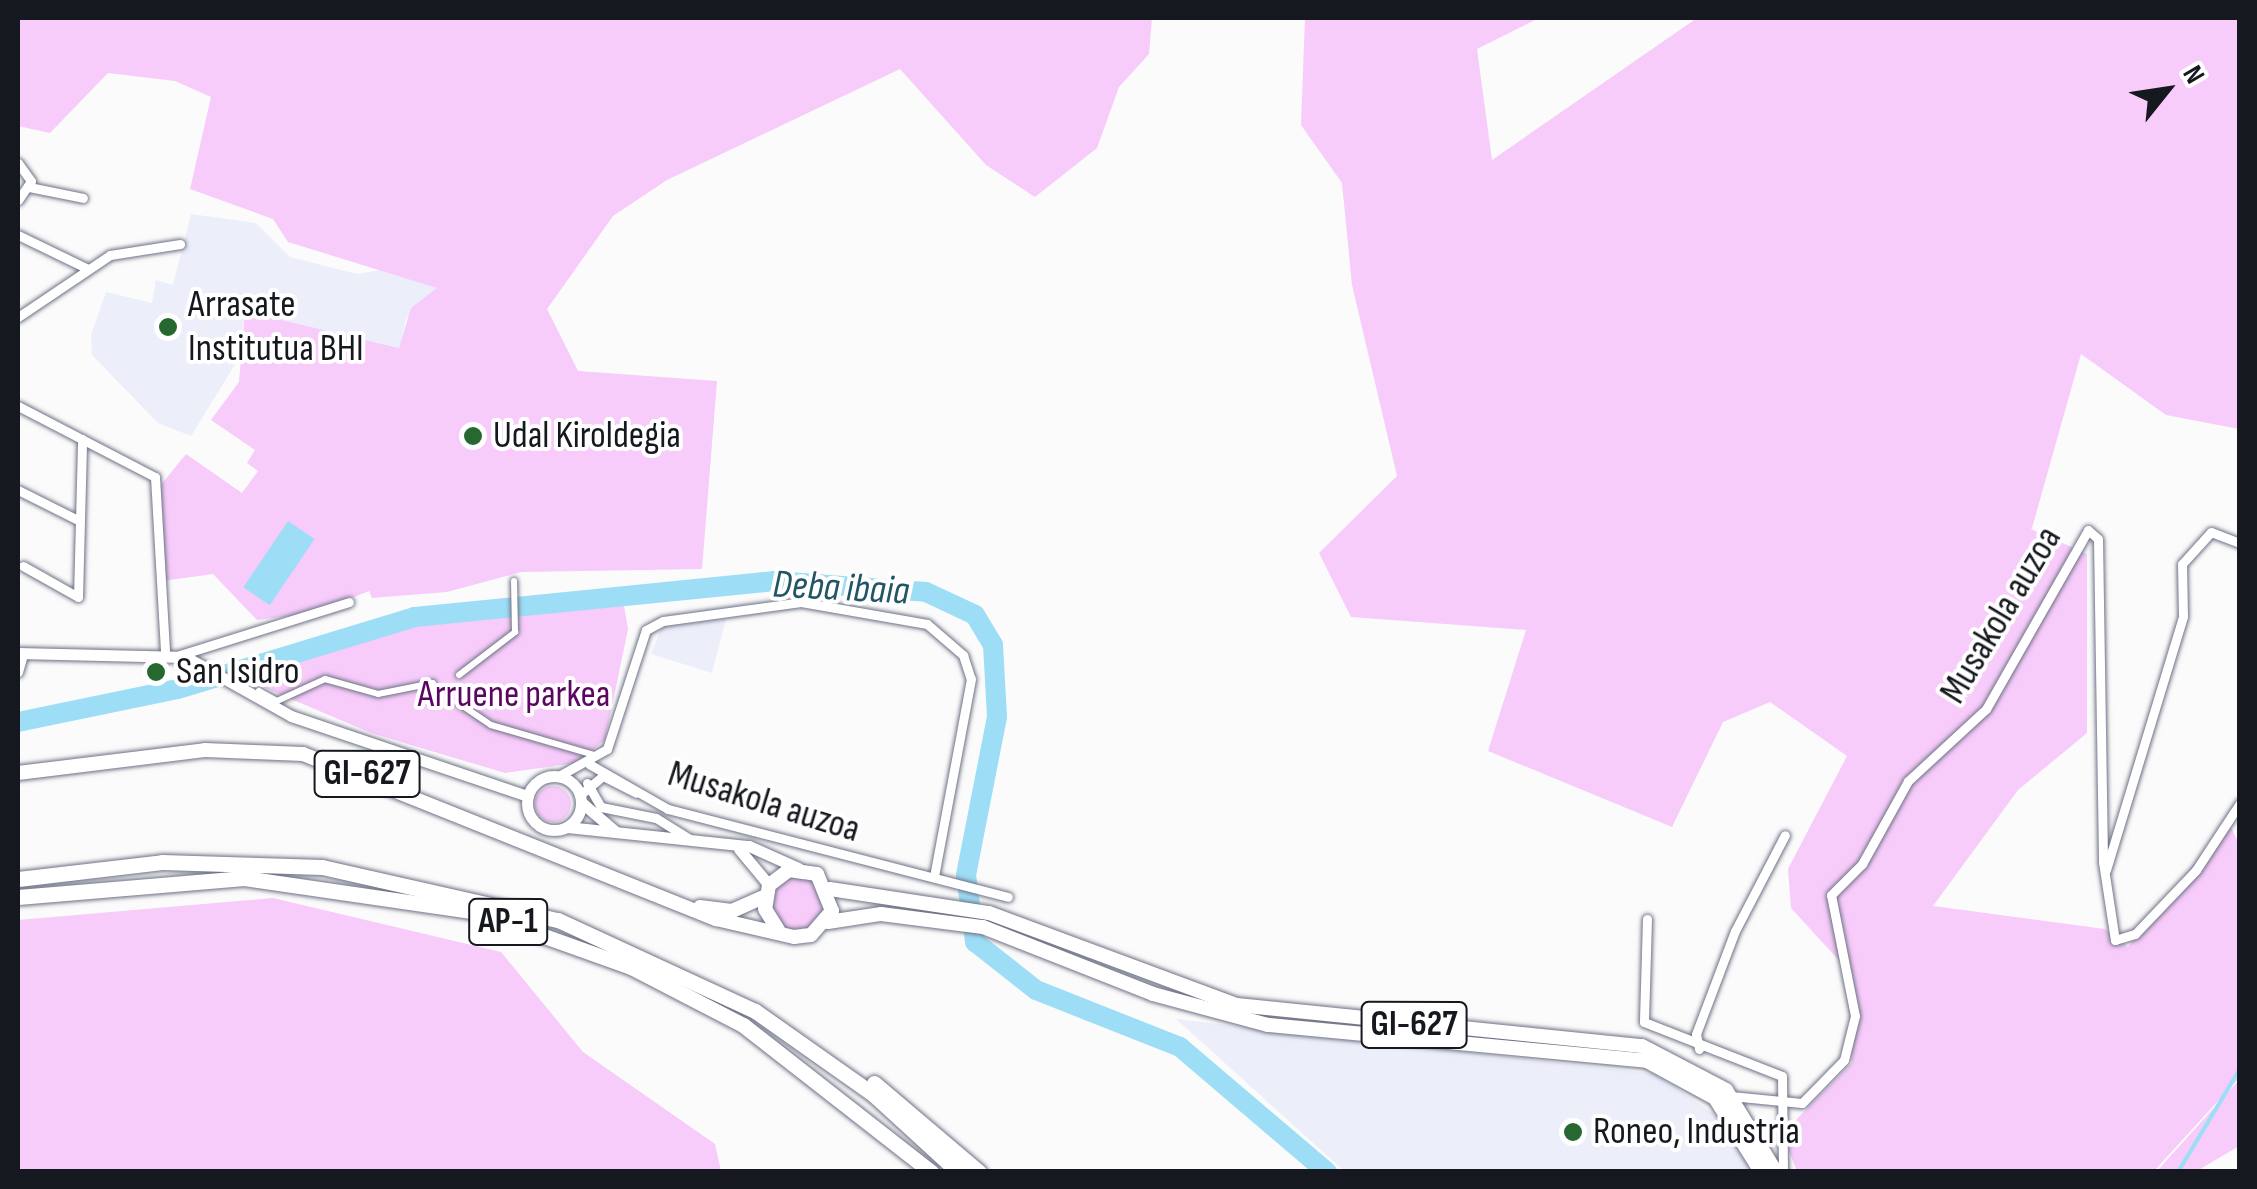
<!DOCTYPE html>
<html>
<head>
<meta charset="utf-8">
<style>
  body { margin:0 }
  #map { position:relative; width:2257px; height:1189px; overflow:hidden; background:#fbfbfb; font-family:"Sofia Sans Condensed",sans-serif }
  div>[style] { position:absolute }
  .built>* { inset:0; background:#eceffa }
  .green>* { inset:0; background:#f7cbfa }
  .round { border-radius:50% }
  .water>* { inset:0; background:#9ddef6; transform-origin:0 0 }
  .stream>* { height:4px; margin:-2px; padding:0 2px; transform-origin:2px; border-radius:2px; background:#9ddef6 }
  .river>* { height:20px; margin:-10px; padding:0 10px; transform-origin:10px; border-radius:10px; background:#9ddef6 }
  .roads { filter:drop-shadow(0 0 2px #6d7285) drop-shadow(0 0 2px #6d7285) }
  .pedestrian>* { height:6px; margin:-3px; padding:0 3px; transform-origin:3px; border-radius:3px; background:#fff }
  .minor>* { height:9px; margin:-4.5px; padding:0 4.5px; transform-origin:4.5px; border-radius:4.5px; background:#fff }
  .tertiary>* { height:11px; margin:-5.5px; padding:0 5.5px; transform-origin:5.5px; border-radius:5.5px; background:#fff }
  .tertiary>.ring { margin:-5.5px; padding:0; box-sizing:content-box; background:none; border:11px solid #fff; border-radius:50% }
  .primary>* { height:14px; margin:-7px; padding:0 7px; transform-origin:7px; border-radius:7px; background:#fff }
  .motorway>* { height:15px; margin:-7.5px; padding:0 7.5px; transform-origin:7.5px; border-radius:7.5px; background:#fff }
  .dots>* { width:28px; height:28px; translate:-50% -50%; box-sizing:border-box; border:5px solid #fff; border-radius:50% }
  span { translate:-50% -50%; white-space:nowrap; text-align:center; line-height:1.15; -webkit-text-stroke:8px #fff; paint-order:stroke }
  .shield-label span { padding:2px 8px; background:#fff; border:2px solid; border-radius:8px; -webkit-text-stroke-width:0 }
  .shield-label { font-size:35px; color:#16181f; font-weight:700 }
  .poi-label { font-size:38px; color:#16181f }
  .left { translate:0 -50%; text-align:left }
  .street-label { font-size:38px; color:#16181f }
  .park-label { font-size:38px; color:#5b0661 }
  .water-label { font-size:40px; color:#256; font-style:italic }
  .frame { position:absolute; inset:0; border:20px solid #16181f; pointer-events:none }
  .north { position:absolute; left:2117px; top:40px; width:100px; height:100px; -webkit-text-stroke:8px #fff; paint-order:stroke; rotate:60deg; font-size:28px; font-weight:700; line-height:40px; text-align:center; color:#16181f }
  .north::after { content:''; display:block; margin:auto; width:35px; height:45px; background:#16181f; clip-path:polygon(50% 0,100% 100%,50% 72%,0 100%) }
</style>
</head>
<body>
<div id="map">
  <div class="built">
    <i style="clip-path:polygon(191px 214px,256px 223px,290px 257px,357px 274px,391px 268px,438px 288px,406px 319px,400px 348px,245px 311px,239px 358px,191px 436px,158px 423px,92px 355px,91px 335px,106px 292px,152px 303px,156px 280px,173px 285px)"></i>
    <i style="clip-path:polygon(726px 619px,712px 673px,651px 654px,662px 626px)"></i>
    <i style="clip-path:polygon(1176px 1019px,1656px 1074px,1718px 1117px,1751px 1171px,1344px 1171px)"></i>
  </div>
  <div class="green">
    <i style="clip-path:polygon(18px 18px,1152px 18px,1149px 54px,1119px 87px,1097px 148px,1035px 197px,986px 165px,900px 69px,667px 180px,613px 216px,547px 309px,578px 371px,717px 381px,702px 569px,521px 572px,447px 592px,372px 598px,369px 591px,315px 613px,257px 620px,213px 574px,162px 581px,160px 486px,186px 454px,242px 493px,258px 471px,247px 463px,255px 450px,211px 420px,239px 382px,245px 311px,399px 348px,411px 308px,437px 288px,288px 242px,273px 219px,190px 189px,211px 97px,175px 81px,108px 73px,50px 133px,18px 126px)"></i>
    <i style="clip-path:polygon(1305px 18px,1539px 18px,1477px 49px,1492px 160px,1697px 18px,2239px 18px,2239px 429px,2166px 415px,2081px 354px,2032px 528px,1880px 691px,2031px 529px,2087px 554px,2087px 733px,2018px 790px,1933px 906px,2105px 929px,2128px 947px,2228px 821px,2240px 846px,2239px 1078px,2154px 1171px,1797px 1171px,1782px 1134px,1852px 1063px,1846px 968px,1791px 908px,1788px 869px,1847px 756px,1770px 702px,1723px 722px,1672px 827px,1488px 751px,1526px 630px,1351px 617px,1319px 553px,1397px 476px,1352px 285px,1342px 183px,1301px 125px)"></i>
    <i style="clip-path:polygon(624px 606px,628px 629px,605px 740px,576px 763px,505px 773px,371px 733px,244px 679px,417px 622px)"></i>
    <i class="round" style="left:535px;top:786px;width:36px;height:36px"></i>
    <i class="round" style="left:770px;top:876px;width:54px;height:54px"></i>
    <i style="clip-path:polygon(273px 898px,501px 952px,583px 1052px,715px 1144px,721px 1171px,18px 1171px,18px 920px)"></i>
    <i style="clip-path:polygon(2239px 1080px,2239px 1146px,2197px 1171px,2157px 1171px)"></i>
  </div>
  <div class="water">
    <i style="left:288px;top:521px;width:32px;height:80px;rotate:34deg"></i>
  </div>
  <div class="stream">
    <i style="left:2178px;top:1172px;width:120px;rotate:-59deg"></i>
  </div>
  <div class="river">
    <i style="left:18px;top:722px;width:163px;rotate:-11.7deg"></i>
    <i style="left:178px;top:689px;width:248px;rotate:-16.9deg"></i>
    <i style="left:415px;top:617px;width:361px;rotate:-5.7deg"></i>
    <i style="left:774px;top:581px;width:152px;rotate:4.1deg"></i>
    <i style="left:926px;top:592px;width:54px;rotate:25.1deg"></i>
    <i style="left:975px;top:615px;width:35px;rotate:59deg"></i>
    <i style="left:993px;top:645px;width:72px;rotate:86.8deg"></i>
    <i style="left:997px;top:717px;width:161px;rotate:101.1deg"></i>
    <i style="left:966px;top:875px;width:68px;rotate:82.3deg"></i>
    <i style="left:975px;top:942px;width:78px;rotate:38.2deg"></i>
    <i style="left:1036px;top:990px;width:155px;rotate:21.6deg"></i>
    <i style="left:1180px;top:1047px;width:193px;rotate:40.4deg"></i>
  </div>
  <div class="roads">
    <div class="pedestrian">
      <i style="left:459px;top:675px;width:71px;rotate:-37.5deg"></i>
      <i style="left:515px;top:632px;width:51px;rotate:-91.1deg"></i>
      <i style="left:255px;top:698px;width:8px;rotate:-60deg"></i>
      <i style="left:259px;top:691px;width:21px;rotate:29deg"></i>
      <i style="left:277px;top:701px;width:53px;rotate:-24.6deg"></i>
      <i style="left:325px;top:679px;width:55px;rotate:15.8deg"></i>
      <i style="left:378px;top:694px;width:56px;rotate:-11.3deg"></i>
      <i style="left:457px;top:702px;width:41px;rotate:34.1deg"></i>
      <i style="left:491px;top:725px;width:107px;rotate:16.2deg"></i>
    </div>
    <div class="minor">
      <i style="left:18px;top:163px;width:22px;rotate:54deg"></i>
      <i style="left:31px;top:181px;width:23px;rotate:124deg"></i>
      <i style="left:29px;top:187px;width:55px;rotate:11.5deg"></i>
      <i style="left:18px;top:235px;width:78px;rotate:25.9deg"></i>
      <i style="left:18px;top:317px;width:111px;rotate:-34deg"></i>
      <i style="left:110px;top:255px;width:71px;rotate:-8.9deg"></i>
      <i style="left:18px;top:406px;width:154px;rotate:27.4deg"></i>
      <i style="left:155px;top:477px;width:176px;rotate:86.7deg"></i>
      <i style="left:18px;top:490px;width:67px;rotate:26.6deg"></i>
      <i style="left:23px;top:566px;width:63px;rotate:29.4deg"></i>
      <i style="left:78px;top:597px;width:158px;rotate:-88.5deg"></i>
      <i style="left:180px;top:655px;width:177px;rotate:-17.4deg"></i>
      <i style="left:18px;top:672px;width:19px;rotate:-74deg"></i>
      <i style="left:589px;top:764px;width:91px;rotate:29.7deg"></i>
      <i style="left:668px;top:809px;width:351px;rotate:14.5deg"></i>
      <i style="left:557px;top:777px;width:57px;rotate:-29.2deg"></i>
      <i style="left:607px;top:749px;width:125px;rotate:-71.9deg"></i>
      <i style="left:646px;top:630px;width:19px;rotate:-28deg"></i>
      <i style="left:663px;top:621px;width:139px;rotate:-7.8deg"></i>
      <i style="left:801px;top:602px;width:128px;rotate:9.9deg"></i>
      <i style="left:927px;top:624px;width:48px;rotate:40.7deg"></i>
      <i style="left:963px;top:655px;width:25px;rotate:72deg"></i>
      <i style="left:971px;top:679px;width:200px;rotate:100.6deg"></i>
      <i style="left:587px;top:783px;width:28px;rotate:60deg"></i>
      <i style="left:601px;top:807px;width:56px;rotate:11.3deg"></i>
      <i style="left:656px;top:818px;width:39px;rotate:32deg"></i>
      <i style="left:580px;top:795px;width:30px;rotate:-40deg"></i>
      <i style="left:603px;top:776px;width:37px;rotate:27deg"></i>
      <i style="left:2106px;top:870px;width:265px;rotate:-73.1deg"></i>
      <i style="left:2183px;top:616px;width:52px;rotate:-91.1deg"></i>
      <i style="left:2182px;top:564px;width:43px;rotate:-47.8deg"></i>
      <i style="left:2211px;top:532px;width:31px;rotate:21deg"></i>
      <i style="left:1647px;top:919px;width:103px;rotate:91.7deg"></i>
      <i style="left:1644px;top:1022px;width:148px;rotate:21.4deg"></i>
      <i style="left:1782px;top:1076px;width:96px;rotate:89.4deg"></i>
      <i style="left:1699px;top:1049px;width:15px;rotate:-101deg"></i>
      <i style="left:1696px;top:1034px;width:110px;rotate:-69.3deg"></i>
      <i style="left:1735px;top:931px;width:108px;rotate:-62.5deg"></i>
      <i style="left:1731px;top:1096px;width:71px;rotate:5.6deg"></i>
      <i style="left:1802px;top:1103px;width:60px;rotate:-45.7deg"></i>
      <i style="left:1844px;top:1060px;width:45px;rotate:-76deg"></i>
      <i style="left:1855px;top:1016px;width:123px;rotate:-101.2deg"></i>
      <i style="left:1831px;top:895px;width:44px;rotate:-45deg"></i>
      <i style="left:1862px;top:864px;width:95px;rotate:-61deg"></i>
      <i style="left:1908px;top:781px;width:106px;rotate:-42.7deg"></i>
      <i style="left:1986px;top:709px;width:206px;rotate:-60.3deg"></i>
      <i style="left:2088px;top:530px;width:13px;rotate:42deg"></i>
      <i style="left:2098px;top:539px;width:323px;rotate:89.1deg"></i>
      <i style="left:2103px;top:862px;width:79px;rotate:81.3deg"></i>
      <i style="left:2115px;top:940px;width:21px;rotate:-17deg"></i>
      <i style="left:2135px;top:934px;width:88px;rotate:-46.4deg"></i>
      <i style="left:2196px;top:870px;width:80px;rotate:-56.7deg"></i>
    </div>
    <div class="tertiary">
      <i style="left:18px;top:653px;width:168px;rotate:1.4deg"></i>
      <i style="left:186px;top:657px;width:120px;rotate:29.3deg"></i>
      <i style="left:291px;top:716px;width:250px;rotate:18.7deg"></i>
      <i class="ring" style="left:527px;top:776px;width:43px;height:43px"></i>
      <i style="left:581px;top:802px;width:46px;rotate:40.6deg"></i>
      <i style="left:567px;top:827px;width:183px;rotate:6deg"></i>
      <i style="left:749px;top:846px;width:54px;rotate:24.2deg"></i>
      <i style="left:739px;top:849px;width:47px;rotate:50.2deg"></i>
    </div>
    <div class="primary">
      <i style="left:18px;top:773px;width:188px;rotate:-7deg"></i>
      <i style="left:205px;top:750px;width:98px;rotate:2.3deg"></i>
      <i style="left:303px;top:754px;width:445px;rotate:21.8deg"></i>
      <i style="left:716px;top:919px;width:80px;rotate:13deg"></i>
      <i style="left:794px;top:937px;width:17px;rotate:-7deg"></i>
      <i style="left:811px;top:935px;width:32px;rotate:-49deg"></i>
      <i style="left:832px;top:911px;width:40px;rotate:-112deg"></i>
      <i style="left:817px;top:874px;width:28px;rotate:-172deg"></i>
      <i style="left:789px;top:870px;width:25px;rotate:143deg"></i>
      <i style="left:769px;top:885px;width:24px;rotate:99deg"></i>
      <i style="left:765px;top:909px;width:25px;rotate:58deg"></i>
      <i style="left:830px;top:889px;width:161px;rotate:8.6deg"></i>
      <i style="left:989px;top:913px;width:265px;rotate:20.4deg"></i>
      <i style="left:1237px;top:1005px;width:407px;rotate:5.8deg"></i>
      <i style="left:1642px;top:1046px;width:95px;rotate:27.6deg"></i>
      <i style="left:1726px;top:1090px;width:96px;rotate:58.6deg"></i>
      <i style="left:700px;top:907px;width:32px;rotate:7deg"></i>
      <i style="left:732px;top:911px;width:36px;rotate:-24deg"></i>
      <i style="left:828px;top:922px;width:54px;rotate:-8.6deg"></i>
      <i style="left:881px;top:914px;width:103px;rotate:7.3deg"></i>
      <i style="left:983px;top:927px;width:183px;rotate:21.5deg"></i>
      <i style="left:1153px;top:994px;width:119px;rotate:15.1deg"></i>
      <i style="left:1268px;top:1025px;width:381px;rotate:5.4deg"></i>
      <i style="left:1647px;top:1061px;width:77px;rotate:28.6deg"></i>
      <i style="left:1715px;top:1098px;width:87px;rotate:58.1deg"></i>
    </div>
    <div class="motorway">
      <i style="left:18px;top:879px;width:145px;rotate:-6.7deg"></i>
      <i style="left:162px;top:862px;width:160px;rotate:1.8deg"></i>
      <i style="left:322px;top:867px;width:242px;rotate:12.7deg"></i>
      <i style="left:558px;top:920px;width:217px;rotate:24.8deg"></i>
      <i style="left:755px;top:1011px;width:146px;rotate:35.2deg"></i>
      <i style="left:874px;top:1095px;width:114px;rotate:42.5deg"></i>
      <i style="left:18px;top:897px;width:227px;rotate:-4.8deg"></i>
      <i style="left:244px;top:878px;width:235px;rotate:8.3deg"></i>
      <i style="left:477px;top:912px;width:164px;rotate:19.7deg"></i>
      <i style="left:631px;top:967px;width:126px;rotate:27.4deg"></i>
      <i style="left:743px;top:1025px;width:239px;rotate:38deg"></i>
      <i style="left:874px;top:1083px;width:138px;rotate:40.3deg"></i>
    </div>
  </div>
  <div class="dots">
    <i style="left:168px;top:327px;background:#276831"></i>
    <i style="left:473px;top:436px;background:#276831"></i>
    <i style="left:156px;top:672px;background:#276831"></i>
    <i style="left:1573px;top:1132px;background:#276831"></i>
  </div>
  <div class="shield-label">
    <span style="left:367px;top:774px">GI-627</span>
    <span style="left:508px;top:922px">AP-1</span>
    <span style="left:1414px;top:1025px">GI-627</span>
  </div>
  <div class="poi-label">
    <span class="left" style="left:188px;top:327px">Arrasate<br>Institutua BHI</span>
    <span class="left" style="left:493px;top:436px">Udal Kiroldegia</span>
    <span class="left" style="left:176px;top:672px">San Isidro</span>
    <span class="left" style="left:1593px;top:1132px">Roneo, Industria</span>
  </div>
  <div class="street-label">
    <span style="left:2001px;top:615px;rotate:-59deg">Musakola auzoa</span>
    <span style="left:764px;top:802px;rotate:17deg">Musakola auzoa</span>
  </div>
  <div class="park-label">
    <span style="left:514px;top:695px">Arruene parkea</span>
  </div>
  <div class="water-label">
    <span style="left:841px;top:588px;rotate:3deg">Deba ibaia</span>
  </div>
  <div class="frame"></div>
  <div class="north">N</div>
</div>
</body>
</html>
